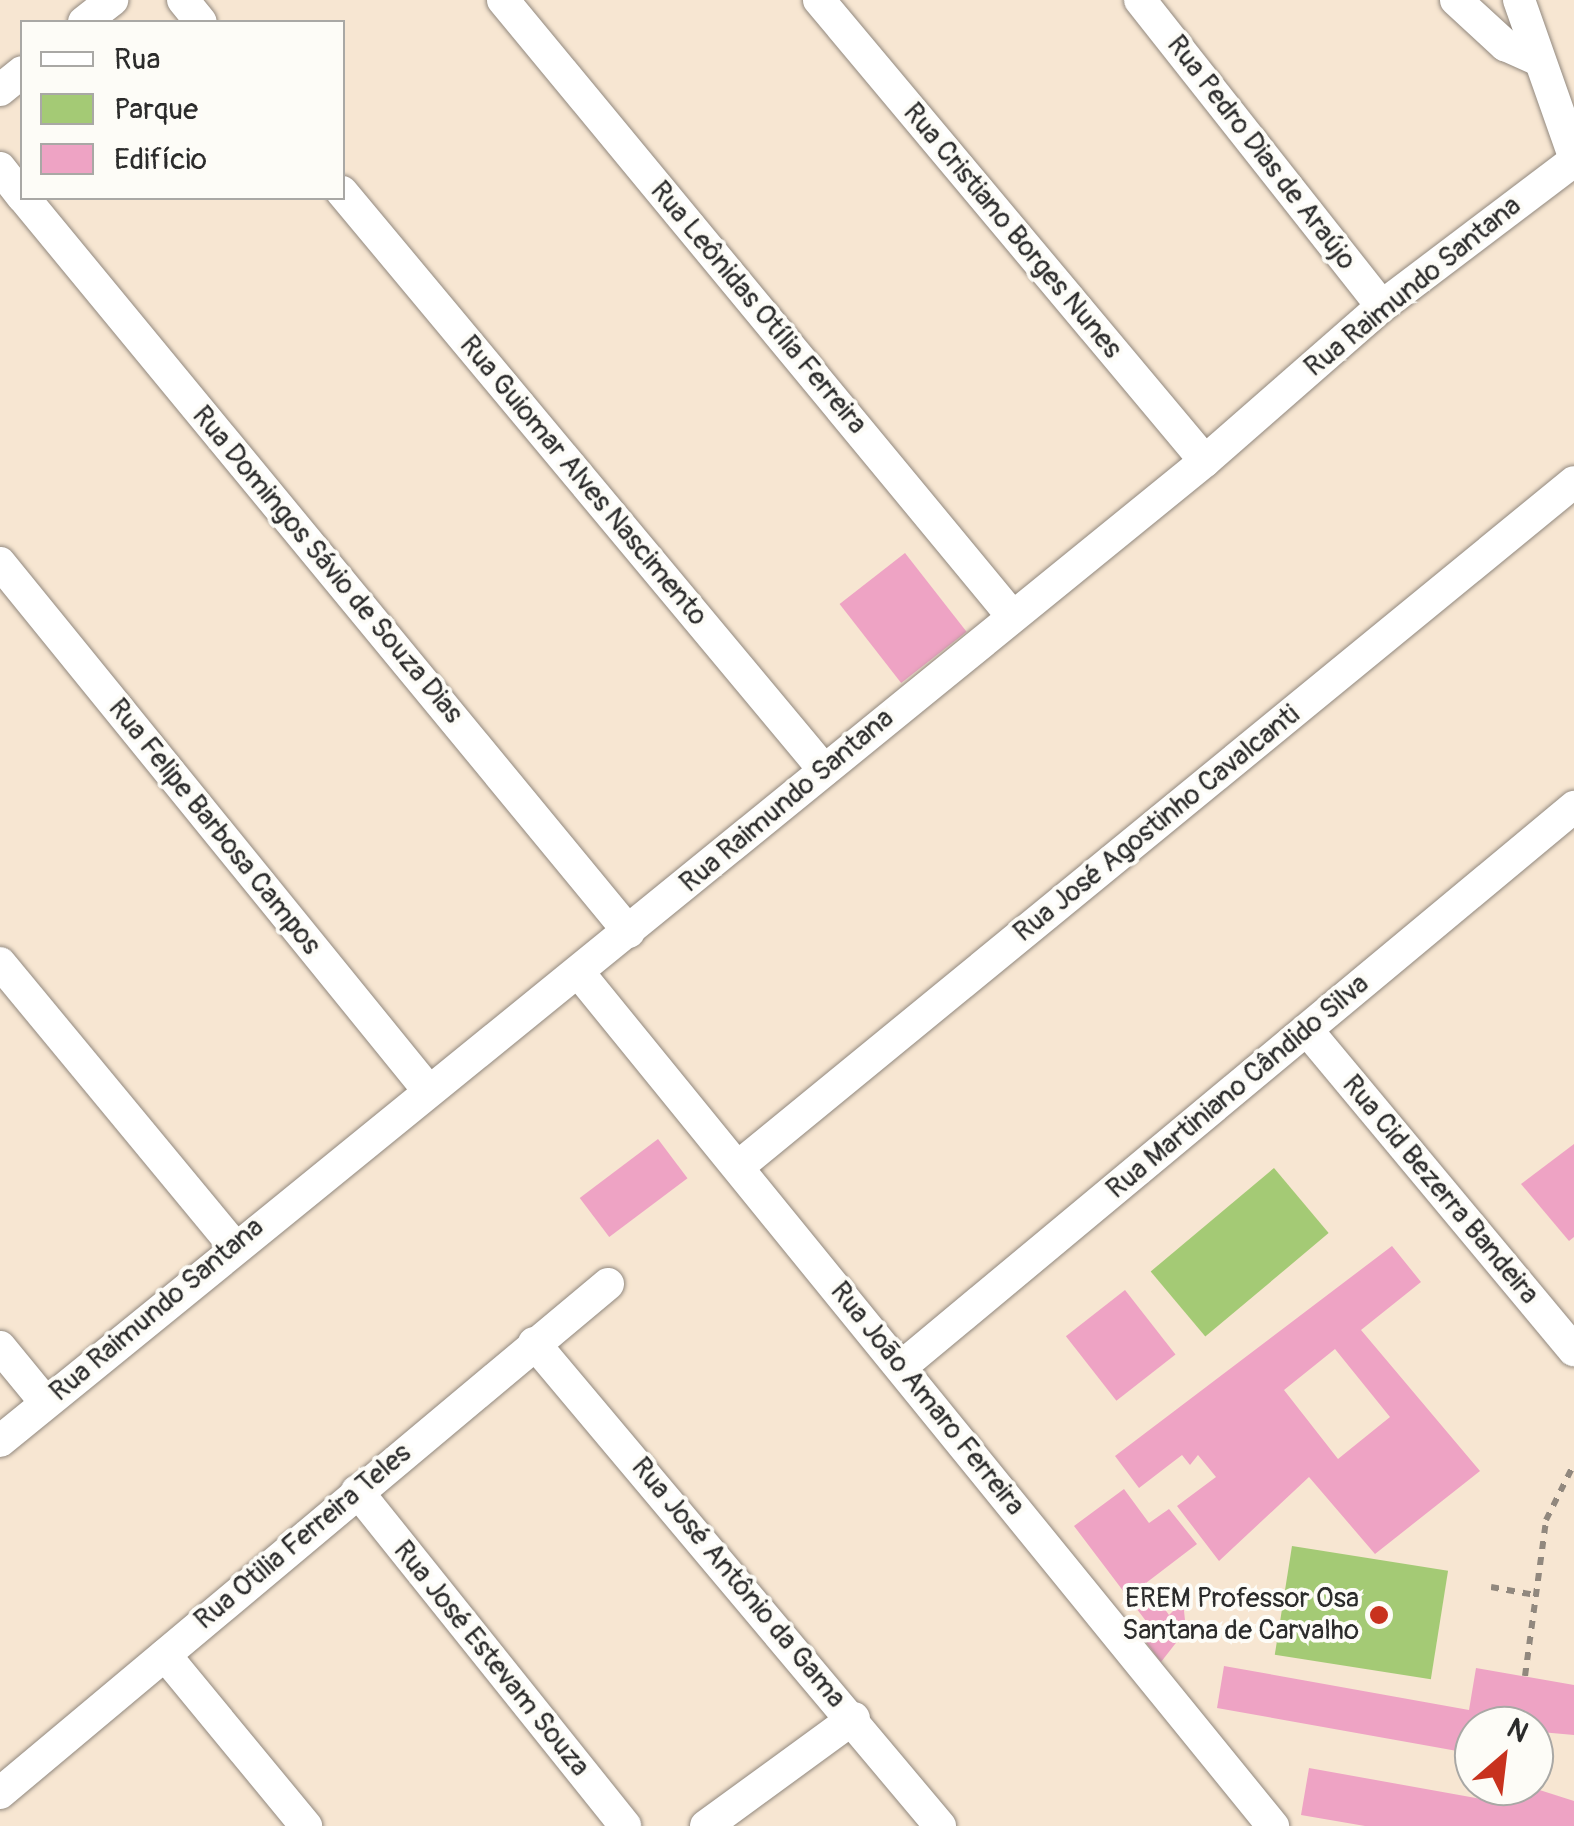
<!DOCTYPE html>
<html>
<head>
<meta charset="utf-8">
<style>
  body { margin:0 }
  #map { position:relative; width:1574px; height:1826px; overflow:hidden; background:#f7e6d2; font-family:Pangolin,sans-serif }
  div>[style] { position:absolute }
  .green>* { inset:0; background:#a4ca75; transform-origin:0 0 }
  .building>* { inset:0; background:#eea3c4; transform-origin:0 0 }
  .path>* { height:6px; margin-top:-3px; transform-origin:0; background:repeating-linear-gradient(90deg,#91887e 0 8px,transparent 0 16px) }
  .roads { filter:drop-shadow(0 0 2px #91887e) drop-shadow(0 0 2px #91887e) }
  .minor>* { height:32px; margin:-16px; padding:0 16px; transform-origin:16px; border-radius:16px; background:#fff }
  .dots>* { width:28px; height:28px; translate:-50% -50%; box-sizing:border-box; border:5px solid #fdfcf7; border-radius:50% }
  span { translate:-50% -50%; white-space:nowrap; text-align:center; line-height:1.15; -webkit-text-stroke:8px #fdfcf7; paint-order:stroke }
  .street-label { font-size:28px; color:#2b2b2b }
  .poi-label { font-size:28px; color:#2b2b2b }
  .right { translate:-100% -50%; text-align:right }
  .legend { position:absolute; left:20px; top:20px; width:325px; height:180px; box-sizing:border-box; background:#fdfcf7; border:2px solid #a9a8a5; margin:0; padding:12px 18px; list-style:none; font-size:30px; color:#2b2b2b }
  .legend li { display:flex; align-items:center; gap:20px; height:50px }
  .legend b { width:50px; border:2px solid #a9a8a5 }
  .north { position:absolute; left:1454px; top:1706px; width:100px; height:100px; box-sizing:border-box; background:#fdfcf7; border:2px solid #a9a8a5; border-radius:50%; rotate:28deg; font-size:28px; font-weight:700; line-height:40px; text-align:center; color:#2b2b2b }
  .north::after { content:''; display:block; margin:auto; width:35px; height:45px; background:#c8321e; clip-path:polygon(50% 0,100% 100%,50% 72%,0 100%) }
</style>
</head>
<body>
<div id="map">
  <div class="green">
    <i style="left:1274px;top:1168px;width:85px;height:161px;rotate:50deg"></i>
    <i style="left:1292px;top:1546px;width:158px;height:110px;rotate:9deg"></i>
  </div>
  <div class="building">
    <i style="left:905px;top:553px;width:100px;height:83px;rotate:52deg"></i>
    <i style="left:658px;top:1139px;width:49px;height:98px;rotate:53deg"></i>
    <i style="clip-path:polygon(1574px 1144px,1574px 1237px,1569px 1241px,1521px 1184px)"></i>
    <i style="clip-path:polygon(evenodd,1392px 1246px,1421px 1282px,1361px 1330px,1480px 1471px,1375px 1554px,1309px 1477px,1219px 1561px,1177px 1506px,1216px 1477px,1198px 1455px,1190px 1465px,1182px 1455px,1139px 1488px,1115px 1456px,1392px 1246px,1335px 1349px,1390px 1417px,1338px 1459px,1284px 1390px,1335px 1349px)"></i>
    <i style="left:1125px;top:1290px;width:82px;height:75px;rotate:52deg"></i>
    <i style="clip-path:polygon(1124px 1489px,1149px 1523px,1169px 1509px,1197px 1544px,1146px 1583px,1169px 1615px,1183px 1601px,1186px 1630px,1161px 1662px,1142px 1637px,1152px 1629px,1074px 1526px)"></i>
    <i style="clip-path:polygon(1224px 1666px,1469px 1710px,1476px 1668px,1574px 1685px,1574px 1735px,1474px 1726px,1474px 1754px,1217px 1708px)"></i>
    <i style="clip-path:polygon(1309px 1768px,1487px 1800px,1489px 1786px,1527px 1786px,1574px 1801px,1574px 1826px,1365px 1826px,1301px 1815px)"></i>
  </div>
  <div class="path">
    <i style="left:1491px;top:1587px;width:45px;rotate:10.3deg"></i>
    <i style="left:1525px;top:1676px;width:157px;rotate:-82.3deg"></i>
    <i style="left:1546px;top:1520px;width:63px;rotate:-63.4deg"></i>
  </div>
  <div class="roads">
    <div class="minor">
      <i style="left:183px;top:0;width:28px;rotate:51deg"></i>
      <i style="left:503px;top:0;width:799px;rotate:50.43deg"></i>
      <i style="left:819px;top:0;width:601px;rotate:50.06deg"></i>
      <i style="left:1140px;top:0;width:390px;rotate:51.7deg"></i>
      <i style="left:1456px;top:0;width:67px;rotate:42.6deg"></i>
      <i style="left:1505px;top:45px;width:36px;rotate:24deg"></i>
      <i style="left:1519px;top:0;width:165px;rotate:70.6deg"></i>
      <i style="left:84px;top:22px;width:36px;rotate:-38deg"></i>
      <i style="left:0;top:90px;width:28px;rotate:-39deg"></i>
      <i style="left:0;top:168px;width:36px;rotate:52deg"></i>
      <i style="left:342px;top:192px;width:753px;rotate:50.17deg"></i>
      <i style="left:24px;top:198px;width:951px;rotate:50.5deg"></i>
      <i style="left:0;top:563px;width:680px;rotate:50.91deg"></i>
      <i style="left:0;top:963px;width:366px;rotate:50.4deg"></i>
      <i style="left:579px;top:973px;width:1100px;rotate:50.87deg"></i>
      <i style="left:1307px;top:1030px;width:417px;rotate:50.2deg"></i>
      <i style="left:739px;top:1166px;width:1079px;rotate:-39.32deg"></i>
      <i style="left:534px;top:1343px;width:631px;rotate:49.95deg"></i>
      <i style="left:0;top:1347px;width:72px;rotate:50.6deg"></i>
      <i style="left:901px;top:1367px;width:876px;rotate:-39.76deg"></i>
      <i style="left:0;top:1441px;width:1553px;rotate:-39.12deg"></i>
      <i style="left:1205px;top:461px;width:235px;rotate:-41.2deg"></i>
      <i style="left:1382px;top:306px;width:241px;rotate:-37.1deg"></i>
      <i style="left:357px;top:1491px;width:429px;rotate:51.3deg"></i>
      <i style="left:165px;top:1655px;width:222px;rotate:50.5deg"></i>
      <i style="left:0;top:1793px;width:793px;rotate:-39.94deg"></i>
      <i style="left:706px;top:1826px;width:183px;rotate:-36.1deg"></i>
    </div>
  </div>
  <div class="dots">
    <i style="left:1379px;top:1615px;background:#c8321e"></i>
  </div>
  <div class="street-label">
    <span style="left:1261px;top:153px;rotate:52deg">Rua Pedro Dias de Araújo</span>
    <span style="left:1012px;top:231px;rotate:50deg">Rua Cristiano Borges Nunes</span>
    <span style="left:1413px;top:287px;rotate:-39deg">Rua Raimundo Santana</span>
    <span style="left:758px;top:308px;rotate:50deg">Rua Leônidas Otília Ferreira</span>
    <span style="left:583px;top:481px;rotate:50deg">Rua Guiomar Alves Nascimento</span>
    <span style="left:327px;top:565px;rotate:50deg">Rua Domingos Sávio de Souza Dias</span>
    <span style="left:787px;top:801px;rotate:-40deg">Rua Raimundo Santana</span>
    <span style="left:1157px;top:824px;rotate:-39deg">Rua José Agostinho Cavalcanti</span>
    <span style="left:214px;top:827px;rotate:51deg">Rua Felipe Barbosa Campos</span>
    <span style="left:1238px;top:1087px;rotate:-40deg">Rua Martiniano Cândido Silva</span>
    <span style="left:1440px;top:1190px;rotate:50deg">Rua Cid Bezerra Bandeira</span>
    <span style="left:157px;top:1310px;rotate:-40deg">Rua Raimundo Santana</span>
    <span style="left:927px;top:1399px;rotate:51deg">Rua João Amaro Ferreira</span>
    <span style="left:303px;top:1537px;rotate:-40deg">Rua Otilia Ferreira Teles</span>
    <span style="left:738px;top:1583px;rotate:50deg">Rua José Antônio da Gama</span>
    <span style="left:491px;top:1659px;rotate:51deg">Rua José Estevam Souza</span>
  </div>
  <div class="poi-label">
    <span class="right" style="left:1359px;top:1615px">EREM Professor Osa<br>Santana de Carvalho</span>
  </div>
  <ul class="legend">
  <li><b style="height:12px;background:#fff"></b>Rua</li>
  <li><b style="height:28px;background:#a4ca75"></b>Parque</li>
  <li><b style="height:28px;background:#eea3c4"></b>Edifício</li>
  </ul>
  <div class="north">N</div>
</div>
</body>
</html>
